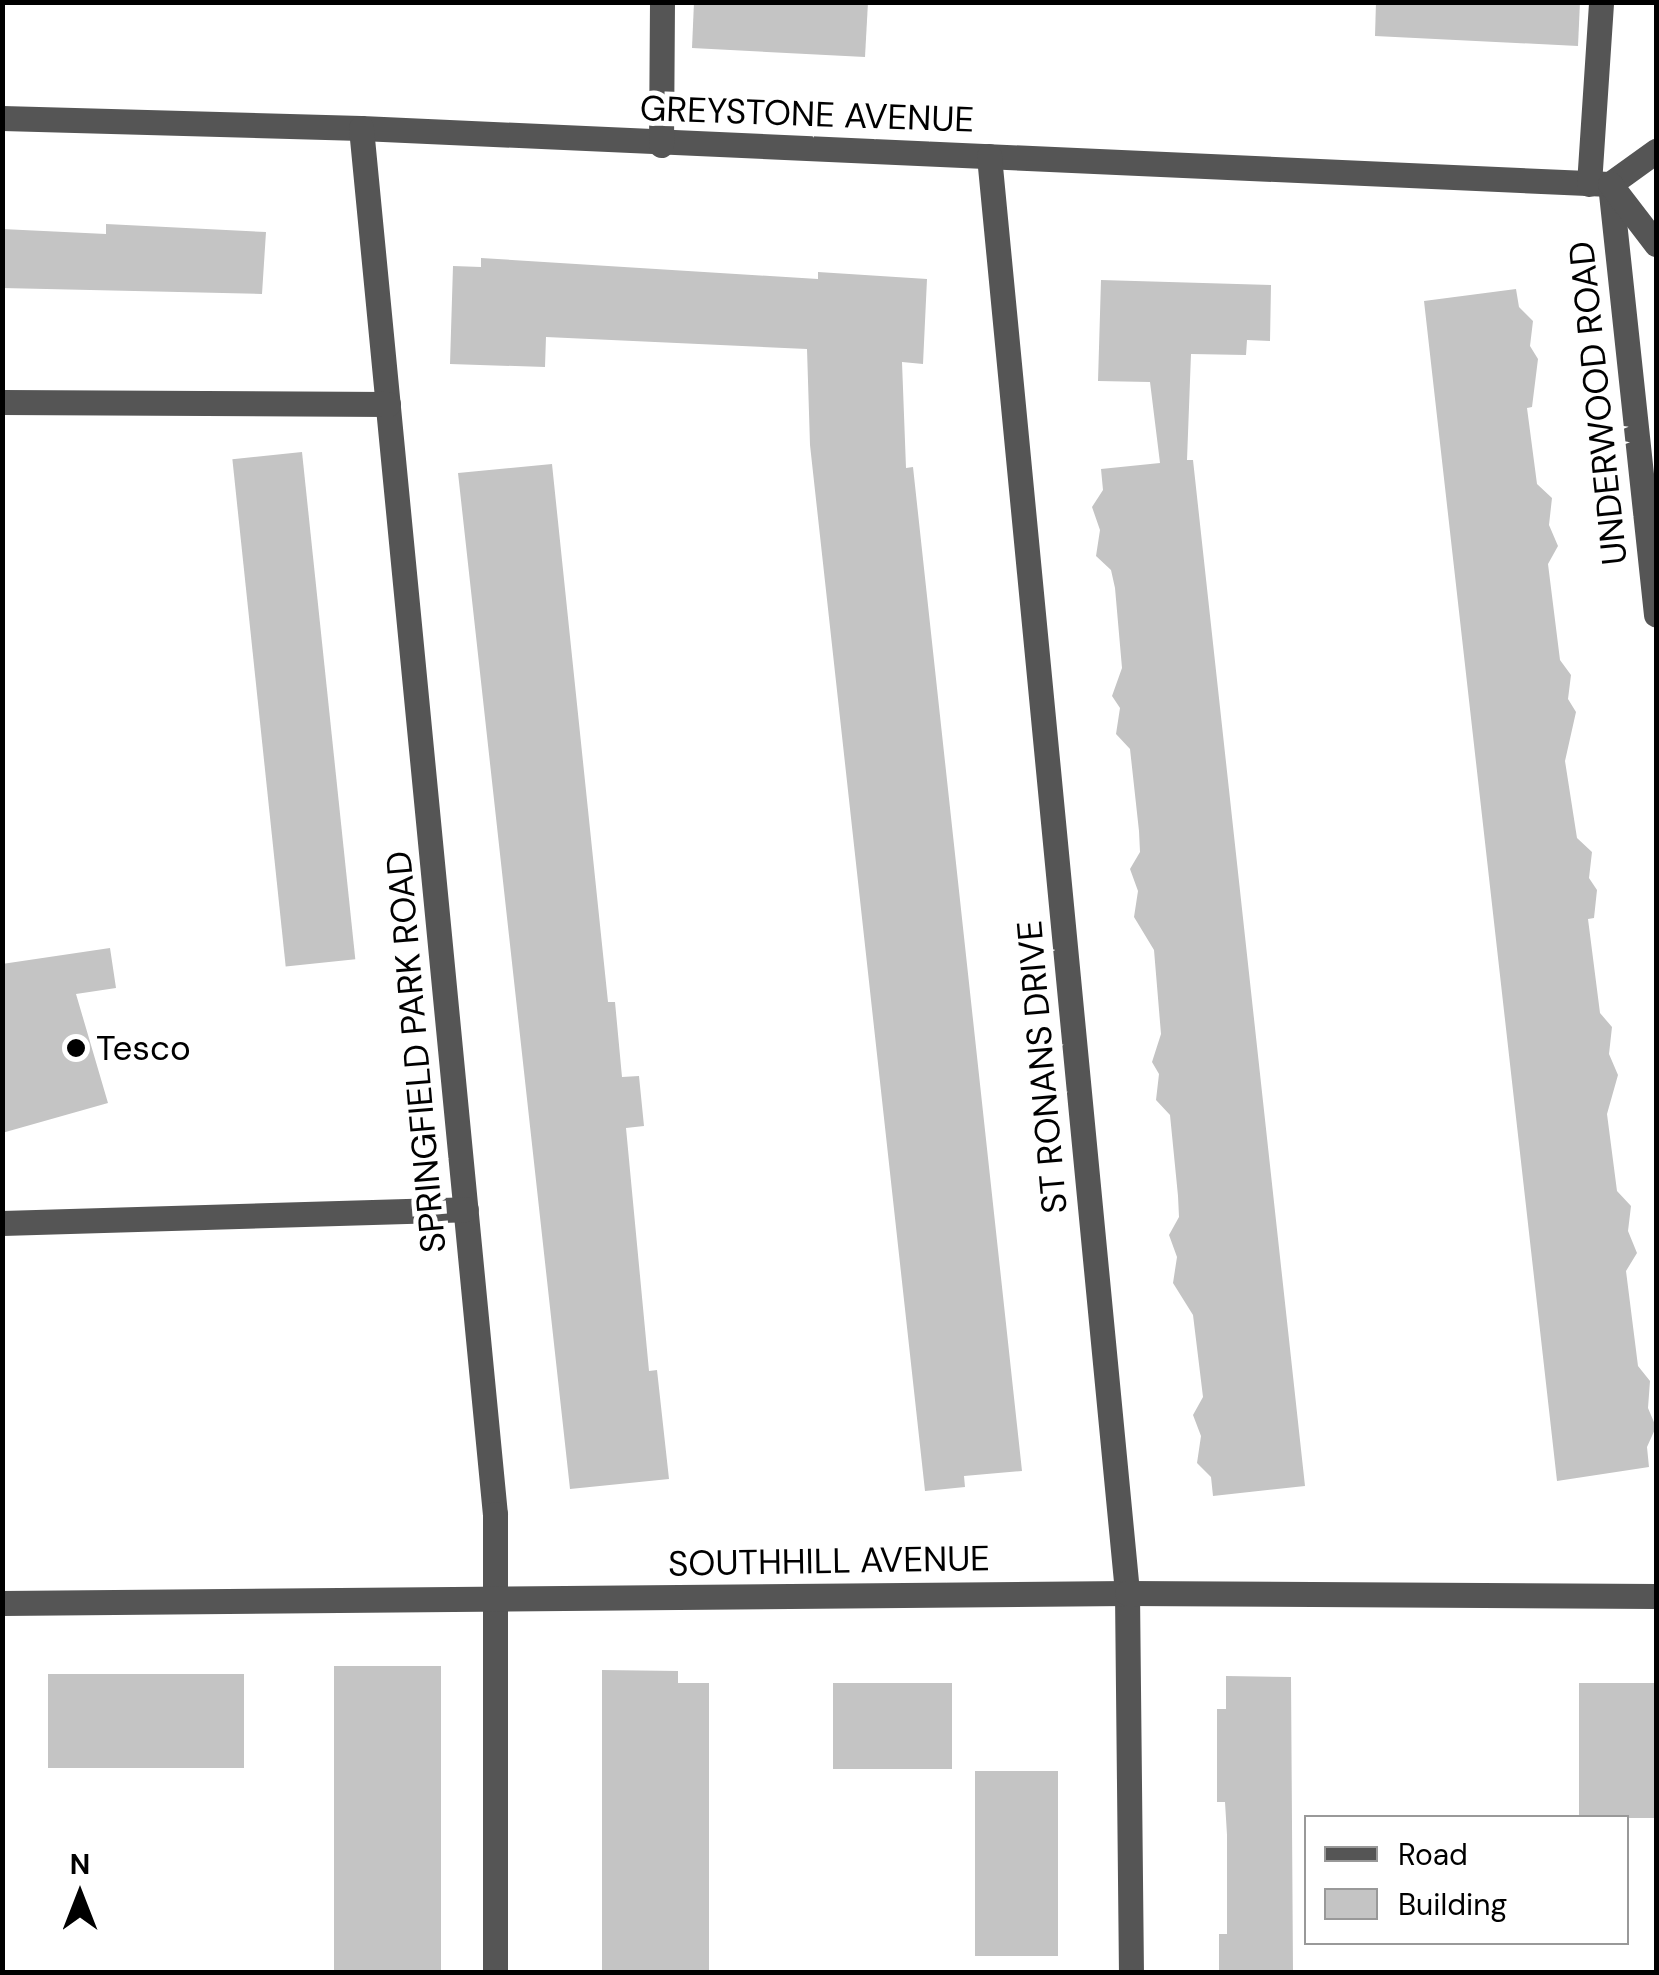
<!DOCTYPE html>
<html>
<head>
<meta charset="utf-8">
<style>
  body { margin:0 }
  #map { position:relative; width:1659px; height:1975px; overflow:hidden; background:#fff; font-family:"DM Sans",sans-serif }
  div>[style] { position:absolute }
  .building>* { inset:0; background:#c4c4c4; transform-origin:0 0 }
  .minor>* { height:25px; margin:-12.5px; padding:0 12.5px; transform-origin:12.5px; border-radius:12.5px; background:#555 }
  .dots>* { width:28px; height:28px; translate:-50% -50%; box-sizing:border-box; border:5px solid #fff; border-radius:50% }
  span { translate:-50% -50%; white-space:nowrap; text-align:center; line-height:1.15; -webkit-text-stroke:10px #fff; paint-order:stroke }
  .street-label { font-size:35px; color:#000 }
  .poi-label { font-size:35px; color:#000 }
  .left { translate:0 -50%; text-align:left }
  .frame { position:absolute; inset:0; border:5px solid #000; pointer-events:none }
  .legend { position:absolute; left:1304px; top:1815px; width:325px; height:130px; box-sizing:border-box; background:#fff; border:2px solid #999; margin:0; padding:12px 18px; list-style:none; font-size:30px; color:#000 }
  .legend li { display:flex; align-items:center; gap:20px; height:50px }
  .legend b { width:50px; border:2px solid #999 }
  .north { position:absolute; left:30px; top:1845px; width:100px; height:100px; -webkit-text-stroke:8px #fff; paint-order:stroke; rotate:0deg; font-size:28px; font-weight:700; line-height:40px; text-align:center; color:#000 }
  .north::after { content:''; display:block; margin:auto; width:35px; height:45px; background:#000; clip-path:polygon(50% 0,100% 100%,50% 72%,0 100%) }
</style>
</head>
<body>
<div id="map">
  <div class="building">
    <i style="clip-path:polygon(694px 2px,868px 2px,865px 57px,692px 48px)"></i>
    <i style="clip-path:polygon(1376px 2px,1580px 2px,1578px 46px,1375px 36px)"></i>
    <i style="clip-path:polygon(106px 224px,266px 232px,262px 294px,2px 288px,2px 229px,106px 234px)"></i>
    <i style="clip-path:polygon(481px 258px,818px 279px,818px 272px,927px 279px,923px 364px,902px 362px,906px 468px,913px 467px,1022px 1471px,964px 1476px,965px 1487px,925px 1491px,810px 445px,807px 349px,546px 337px,545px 367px,450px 364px,453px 266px,481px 267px)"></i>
    <i style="clip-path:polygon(1101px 280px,1271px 285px,1270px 341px,1247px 340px,1246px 355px,1191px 354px,1187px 460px,1193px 460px,1305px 1486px,1213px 1496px,1211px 1477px,1197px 1463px,1201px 1436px,1193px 1415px,1203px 1397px,1193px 1315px,1173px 1283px,1177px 1257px,1169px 1235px,1179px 1217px,1178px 1196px,1170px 1115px,1156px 1100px,1159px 1074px,1152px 1062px,1161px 1034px,1154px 950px,1134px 917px,1138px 891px,1130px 869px,1140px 852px,1139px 831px,1130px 749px,1116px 734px,1120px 708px,1112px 696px,1122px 668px,1115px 588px,1111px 570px,1096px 556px,1100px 530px,1092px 507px,1103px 490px,1101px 469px,1160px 463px,1150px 382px,1098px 381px)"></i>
    <i style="clip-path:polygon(1516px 289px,1519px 307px,1533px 321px,1530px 346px,1538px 359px,1532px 407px,1527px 408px,1537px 484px,1552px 498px,1549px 525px,1558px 546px,1548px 564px,1560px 660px,1571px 675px,1568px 699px,1576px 712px,1565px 761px,1577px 838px,1592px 852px,1589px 878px,1597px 890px,1594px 918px,1588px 919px,1600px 1013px,1612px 1027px,1609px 1054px,1618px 1075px,1607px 1114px,1617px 1191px,1631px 1206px,1628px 1231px,1637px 1253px,1626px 1271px,1638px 1366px,1650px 1381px,1648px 1408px,1656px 1427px,1647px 1447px,1649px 1467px,1557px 1481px,1424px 301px)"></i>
    <i style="left:302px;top:452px;width:510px;height:70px;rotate:84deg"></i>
    <i style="clip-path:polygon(552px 464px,608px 1002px,615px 1002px,622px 1077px,639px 1076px,644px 1126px,626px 1128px,649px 1371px,657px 1370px,669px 1479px,570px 1489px,458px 473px)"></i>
    <i style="clip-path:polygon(110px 948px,116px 988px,76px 994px,108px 1103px,2px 1133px,2px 964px)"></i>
    <i style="left:334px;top:1666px;width:107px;height:306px"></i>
    <i style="clip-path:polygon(602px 1670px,678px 1671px,678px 1683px,709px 1683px,709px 1972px,602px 1972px)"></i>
    <i style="left:48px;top:1674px;width:196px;height:94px"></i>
    <i style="clip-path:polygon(1226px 1676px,1291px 1677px,1293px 1972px,1219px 1972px,1219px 1934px,1227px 1934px,1227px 1835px,1225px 1802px,1217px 1802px,1217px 1709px,1226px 1709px)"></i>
    <i style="left:833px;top:1683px;width:119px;height:86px"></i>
    <i style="left:1579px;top:1683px;width:77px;height:135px"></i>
    <i style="left:975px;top:1771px;width:83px;height:185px"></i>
  </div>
  <div class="minor">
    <i style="left:2px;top:118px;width:359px;rotate:1.6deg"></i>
    <i style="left:361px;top:128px;width:1250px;rotate:2.57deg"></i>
    <i style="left:1610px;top:184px;width:57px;rotate:-35.7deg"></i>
    <i style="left:361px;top:128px;width:1392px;rotate:84.48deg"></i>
    <i style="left:495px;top:1514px;width:458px;rotate:90deg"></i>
    <i style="left:661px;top:145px;width:143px;rotate:-89.6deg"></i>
    <i style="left:989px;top:156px;width:1444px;rotate:84.51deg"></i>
    <i style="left:1127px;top:1593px;width:379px;rotate:89.4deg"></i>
    <i style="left:1589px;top:184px;width:182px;rotate:-86.2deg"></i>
    <i style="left:1610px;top:184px;width:433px;rotate:83.9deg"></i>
    <i style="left:1610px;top:184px;width:76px;rotate:52.5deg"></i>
    <i style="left:2px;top:402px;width:386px;rotate:0.3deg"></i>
    <i style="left:2px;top:1223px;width:464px;rotate:-1.7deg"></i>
    <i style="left:2px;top:1603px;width:1125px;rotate:-0.51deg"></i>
    <i style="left:1127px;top:1593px;width:529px;rotate:0.32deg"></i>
  </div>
  <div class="dots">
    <i style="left:76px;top:1048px;background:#000"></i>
  </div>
  <div class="street-label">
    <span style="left:807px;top:114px;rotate:2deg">GREYSTONE AVENUE</span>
    <span style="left:1598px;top:403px;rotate:-96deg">UNDERWOOD ROAD</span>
    <span style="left:416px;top:1052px;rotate:-95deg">SPRINGFIELD PARK ROAD</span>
    <span style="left:1042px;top:1067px;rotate:-95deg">ST RONANS DRIVE</span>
    <span style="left:829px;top:1561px;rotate:-1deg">SOUTHHILL AVENUE</span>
  </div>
  <div class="poi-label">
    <span class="left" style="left:96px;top:1048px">Tesco</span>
  </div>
  <div class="frame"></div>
  <ul class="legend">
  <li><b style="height:12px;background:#555"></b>Road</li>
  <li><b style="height:28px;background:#c4c4c4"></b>Building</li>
  </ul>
  <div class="north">N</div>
</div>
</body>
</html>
